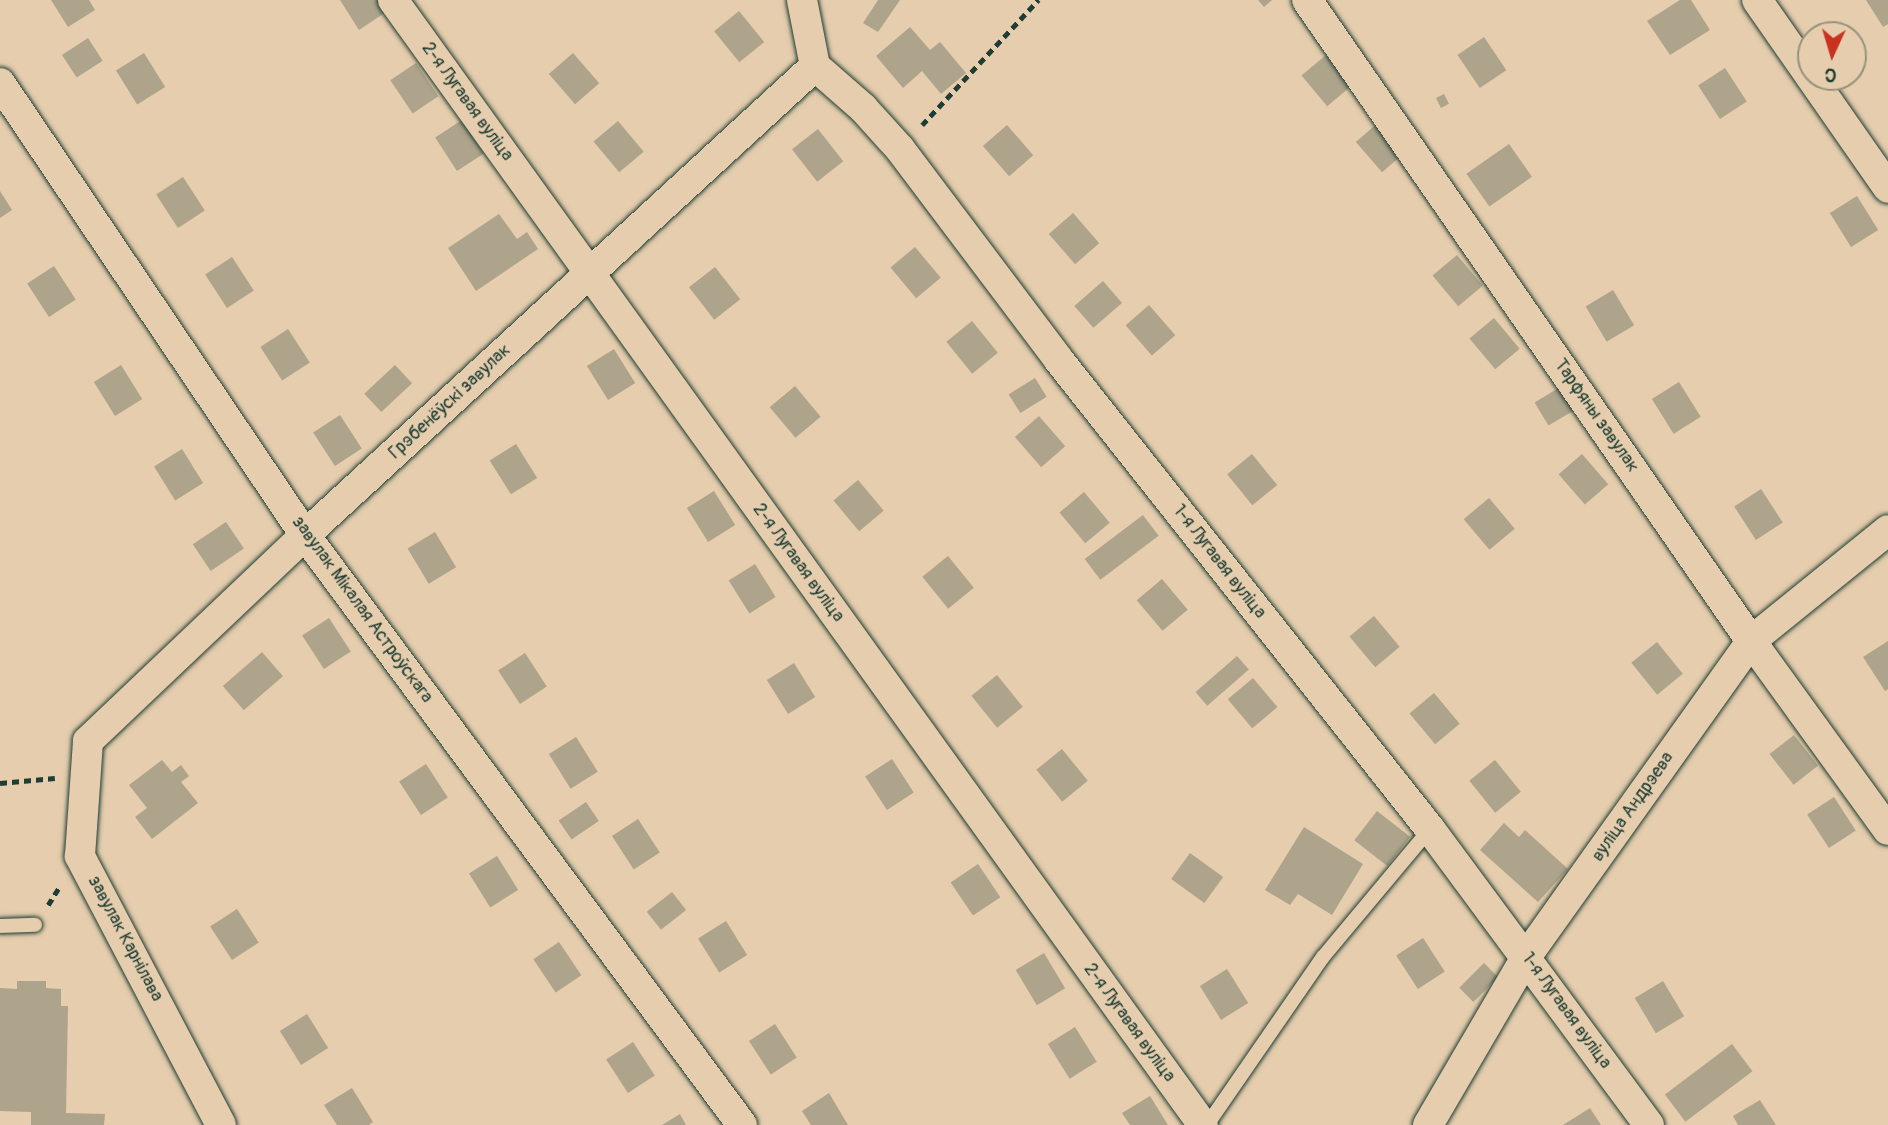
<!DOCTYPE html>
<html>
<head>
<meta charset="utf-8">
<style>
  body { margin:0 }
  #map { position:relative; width:1888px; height:1125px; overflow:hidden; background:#e5cdad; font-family:Pangolin,sans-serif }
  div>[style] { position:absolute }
  .building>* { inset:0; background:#aea48b; transform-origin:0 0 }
  .path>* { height:4.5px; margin-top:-2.25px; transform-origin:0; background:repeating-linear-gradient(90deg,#1f3d34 0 7px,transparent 0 12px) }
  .roads { filter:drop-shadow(0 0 2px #1f3d34) drop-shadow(0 0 2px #1f3d34) }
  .service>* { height:14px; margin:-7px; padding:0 7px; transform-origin:7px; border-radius:7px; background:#e5cdad }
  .minor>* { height:30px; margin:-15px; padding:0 15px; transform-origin:15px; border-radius:15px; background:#e5cdad }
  span { translate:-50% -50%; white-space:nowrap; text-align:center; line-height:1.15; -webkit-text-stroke:6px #e5cdad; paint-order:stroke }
  .street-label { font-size:18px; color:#1f3d34 }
  .north { position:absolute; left:1797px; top:21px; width:70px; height:70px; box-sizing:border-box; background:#e5cdad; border:2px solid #96937d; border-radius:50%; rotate:184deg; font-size:19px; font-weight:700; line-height:28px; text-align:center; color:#1f3d34 }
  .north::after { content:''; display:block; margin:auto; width:24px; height:32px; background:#c8321e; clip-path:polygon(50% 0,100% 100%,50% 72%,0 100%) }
</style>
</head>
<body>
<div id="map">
  <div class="building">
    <i style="clip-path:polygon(51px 0,89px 0,95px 10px,68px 27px)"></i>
    <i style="clip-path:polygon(340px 0,378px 0,386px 12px,359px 30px)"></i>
    <i style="clip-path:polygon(878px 0,900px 0,878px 32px,863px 23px)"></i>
    <i style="clip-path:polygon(1258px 0,1272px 0,1264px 7px)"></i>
    <i style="clip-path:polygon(1680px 0,1691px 0,1710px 30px,1670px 55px,1647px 21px)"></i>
    <i style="clip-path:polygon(1866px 0,1888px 0,1888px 24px,1883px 27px)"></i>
    <i style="left:739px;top:11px;width:40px;height:32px;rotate:51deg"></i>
    <i style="clip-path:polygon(910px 27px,930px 50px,940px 42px,966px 73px,941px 94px,922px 71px,903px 88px,876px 56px)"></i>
    <i style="left:1484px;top:37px;width:40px;height:32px;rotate:56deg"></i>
    <i style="left:88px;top:38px;width:27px;height:31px;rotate:57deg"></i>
    <i style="left:144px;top:53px;width:40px;height:33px;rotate:58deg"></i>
    <i style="left:573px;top:53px;width:40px;height:32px;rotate:49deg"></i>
    <i style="left:1326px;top:55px;width:40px;height:32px;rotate:50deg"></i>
    <i style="left:416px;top:63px;width:40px;height:31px;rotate:56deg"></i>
    <i style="left:1725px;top:68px;width:40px;height:32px;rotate:57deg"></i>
    <i style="left:1444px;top:94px;width:11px;height:9px;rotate:63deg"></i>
    <i style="left:462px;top:120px;width:40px;height:32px;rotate:57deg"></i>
    <i style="left:618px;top:121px;width:40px;height:32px;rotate:50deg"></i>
    <i style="left:1380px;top:121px;width:40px;height:32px;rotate:49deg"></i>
    <i style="left:1007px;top:125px;width:40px;height:32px;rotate:49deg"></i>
    <i style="left:818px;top:129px;width:41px;height:33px;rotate:52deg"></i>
    <i style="left:1509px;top:144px;width:40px;height:52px;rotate:55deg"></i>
    <i style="left:183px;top:177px;width:40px;height:32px;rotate:57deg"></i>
    <i style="clip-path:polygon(0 191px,12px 210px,0 218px)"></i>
    <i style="left:1857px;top:196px;width:40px;height:32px;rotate:58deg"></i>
    <i style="left:1073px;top:213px;width:40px;height:32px;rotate:49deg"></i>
    <i style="clip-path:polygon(499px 214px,517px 239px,527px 232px,538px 249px,476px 291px,448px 248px)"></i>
    <i style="left:915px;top:247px;width:40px;height:32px;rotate:50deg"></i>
    <i style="left:1457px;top:255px;width:40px;height:32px;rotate:50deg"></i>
    <i style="left:232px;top:257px;width:40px;height:32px;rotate:57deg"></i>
    <i style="left:54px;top:266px;width:40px;height:32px;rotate:57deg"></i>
    <i style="left:715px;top:267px;width:41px;height:33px;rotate:52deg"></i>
    <i style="left:1103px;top:281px;width:29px;height:38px;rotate:49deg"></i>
    <i style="left:1613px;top:290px;width:41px;height:32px;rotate:59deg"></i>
    <i style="left:1149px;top:305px;width:40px;height:31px;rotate:49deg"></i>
    <i style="left:1494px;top:318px;width:40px;height:32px;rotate:50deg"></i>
    <i style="left:972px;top:321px;width:41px;height:33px;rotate:51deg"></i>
    <i style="left:288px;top:329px;width:40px;height:33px;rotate:57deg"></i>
    <i style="left:614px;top:349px;width:40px;height:32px;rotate:58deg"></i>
    <i style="left:121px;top:365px;width:40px;height:32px;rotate:58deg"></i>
    <i style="left:395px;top:365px;width:25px;height:42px;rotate:47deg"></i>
    <i style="left:1035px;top:378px;width:22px;height:31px;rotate:58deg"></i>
    <i style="left:1679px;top:382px;width:41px;height:32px;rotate:58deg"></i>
    <i style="left:795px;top:386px;width:40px;height:33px;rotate:50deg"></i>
    <i style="left:1562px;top:386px;width:27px;height:32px;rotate:59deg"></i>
    <i style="left:340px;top:415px;width:40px;height:32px;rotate:57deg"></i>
    <i style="left:1039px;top:416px;width:40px;height:32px;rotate:49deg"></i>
    <i style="left:516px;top:444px;width:40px;height:31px;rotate:58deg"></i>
    <i style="left:182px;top:449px;width:40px;height:33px;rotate:58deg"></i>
    <i style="left:1252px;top:454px;width:40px;height:32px;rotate:51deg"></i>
    <i style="left:1582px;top:454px;width:40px;height:31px;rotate:49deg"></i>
    <i style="left:858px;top:480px;width:40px;height:32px;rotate:50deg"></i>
    <i style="left:1761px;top:489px;width:40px;height:32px;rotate:57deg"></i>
    <i style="left:714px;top:491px;width:40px;height:32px;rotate:58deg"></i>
    <i style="left:1084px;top:492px;width:40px;height:32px;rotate:50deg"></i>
    <i style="left:1489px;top:498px;width:40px;height:33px;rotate:50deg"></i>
    <i style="left:1143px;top:515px;width:26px;height:73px;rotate:53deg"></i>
    <i style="left:226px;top:522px;width:32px;height:40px;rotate:56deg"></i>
    <i style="left:435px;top:532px;width:41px;height:32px;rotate:59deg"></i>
    <i style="left:948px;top:556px;width:41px;height:33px;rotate:51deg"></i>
    <i style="left:755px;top:564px;width:39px;height:31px;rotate:58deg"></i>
    <i style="left:1162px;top:579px;width:40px;height:33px;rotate:50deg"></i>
    <i style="left:1374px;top:616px;width:40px;height:32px;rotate:50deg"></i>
    <i style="left:329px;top:618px;width:40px;height:32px;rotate:57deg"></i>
    <i style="clip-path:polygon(1888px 641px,1888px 689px,1885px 691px,1863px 657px)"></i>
    <i style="left:1657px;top:642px;width:41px;height:33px;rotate:51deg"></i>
    <i style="left:262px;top:652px;width:32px;height:52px;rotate:49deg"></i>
    <i style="left:525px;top:653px;width:40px;height:32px;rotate:57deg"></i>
    <i style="left:1237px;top:656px;width:18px;height:55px;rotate:49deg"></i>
    <i style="left:794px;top:663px;width:40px;height:32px;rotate:58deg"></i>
    <i style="left:997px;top:675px;width:41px;height:33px;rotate:51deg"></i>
    <i style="left:1253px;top:678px;width:38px;height:33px;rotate:50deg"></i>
    <i style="left:1434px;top:693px;width:40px;height:32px;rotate:50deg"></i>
    <i style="left:1794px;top:735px;width:39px;height:31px;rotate:52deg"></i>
    <i style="left:576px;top:737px;width:41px;height:32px;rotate:58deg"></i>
    <i style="left:1062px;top:749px;width:41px;height:33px;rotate:51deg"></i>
    <i style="left:892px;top:759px;width:40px;height:32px;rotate:57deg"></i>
    <i style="clip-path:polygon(162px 760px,172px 772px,181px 765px,189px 776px,181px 782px,198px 803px,152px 839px,135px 817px,147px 808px,129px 785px)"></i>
    <i style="left:1495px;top:760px;width:41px;height:33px;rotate:51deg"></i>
    <i style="left:426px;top:764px;width:40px;height:32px;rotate:57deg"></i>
    <i style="left:1834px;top:797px;width:40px;height:32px;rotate:57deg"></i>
    <i style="left:586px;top:802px;width:23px;height:33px;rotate:56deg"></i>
    <i style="left:1377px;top:811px;width:42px;height:37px;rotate:38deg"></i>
    <i style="left:638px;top:819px;width:40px;height:31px;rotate:57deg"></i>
    <i style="clip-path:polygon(1504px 823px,1519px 837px,1525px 830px,1568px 869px,1538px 902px,1480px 850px)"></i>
    <i style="clip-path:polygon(1304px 827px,1363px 864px,1332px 915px,1298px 894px,1290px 905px,1265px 890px)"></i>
    <i style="left:1190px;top:853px;width:41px;height:32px;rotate:36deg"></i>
    <i style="left:497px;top:856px;width:40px;height:33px;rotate:58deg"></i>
    <i style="left:978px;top:864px;width:40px;height:33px;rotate:56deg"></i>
    <i style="left:672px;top:892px;width:23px;height:32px;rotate:52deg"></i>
    <i style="left:237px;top:909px;width:40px;height:32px;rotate:57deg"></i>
    <i style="left:726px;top:921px;width:40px;height:33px;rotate:58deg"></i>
    <i style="left:1423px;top:938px;width:40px;height:32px;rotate:57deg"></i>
    <i style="left:559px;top:942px;width:40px;height:31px;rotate:56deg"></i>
    <i style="left:1044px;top:953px;width:41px;height:33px;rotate:59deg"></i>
    <i style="left:1484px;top:963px;width:20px;height:35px;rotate:45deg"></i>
    <i style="left:1227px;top:969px;width:40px;height:32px;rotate:58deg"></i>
    <i style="clip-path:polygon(17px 981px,46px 981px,46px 988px,61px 989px,61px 1006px,68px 1006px,66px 1113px,105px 1114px,104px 1125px,31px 1125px,31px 1112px,0 1111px,0 988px,17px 989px)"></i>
    <i style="left:1663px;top:981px;width:41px;height:33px;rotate:59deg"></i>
    <i style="left:307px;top:1014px;width:40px;height:32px;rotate:58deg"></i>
    <i style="left:775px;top:1024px;width:40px;height:31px;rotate:57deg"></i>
    <i style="left:1075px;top:1027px;width:41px;height:32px;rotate:58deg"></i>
    <i style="left:633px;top:1042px;width:40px;height:32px;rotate:57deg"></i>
    <i style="left:1732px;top:1044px;width:34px;height:84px;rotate:53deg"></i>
    <i style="clip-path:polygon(352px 1088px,373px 1122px,369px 1125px,337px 1125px,324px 1105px)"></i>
    <i style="clip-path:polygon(829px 1093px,848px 1125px,811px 1125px,802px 1111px)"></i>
    <i style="clip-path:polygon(1150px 1096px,1168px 1125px,1130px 1125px,1122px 1113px)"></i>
    <i style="clip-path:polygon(1760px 1100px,1776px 1125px,1738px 1125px,1733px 1116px)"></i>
    <i style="clip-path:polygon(1590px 1108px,1601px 1125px,1563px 1125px)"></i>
    <i style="clip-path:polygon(680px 1114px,686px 1125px,662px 1125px)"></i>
  </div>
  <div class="path">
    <i style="left:922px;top:125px;width:171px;rotate:-47.1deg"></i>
    <i style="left:0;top:783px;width:55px;rotate:-5.2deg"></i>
    <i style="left:48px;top:905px;width:22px;rotate:-58deg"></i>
  </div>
  <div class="roads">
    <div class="service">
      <i style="left:0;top:926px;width:35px;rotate:-2deg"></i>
      <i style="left:1207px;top:1125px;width:204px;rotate:-55.4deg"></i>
      <i style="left:1323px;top:957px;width:167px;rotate:-50.1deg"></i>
    </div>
    <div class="minor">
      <i style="left:393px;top:0;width:1386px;rotate:54.25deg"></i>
      <i style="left:802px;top:0;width:67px;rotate:78.9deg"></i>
      <i style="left:815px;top:66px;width:64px;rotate:41.2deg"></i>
      <i style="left:863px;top:108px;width:55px;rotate:47.9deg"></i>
      <i style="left:900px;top:149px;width:263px;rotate:53deg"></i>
      <i style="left:1058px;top:359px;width:599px;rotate:51.64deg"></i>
      <i style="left:1430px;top:829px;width:368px;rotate:53.5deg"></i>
      <i style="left:1307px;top:0;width:780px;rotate:55.29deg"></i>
      <i style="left:1751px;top:641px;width:233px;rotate:54.1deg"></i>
      <i style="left:1757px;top:0;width:229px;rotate:55.1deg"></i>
      <i style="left:0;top:83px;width:545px;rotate:55.99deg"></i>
      <i style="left:305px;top:535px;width:734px;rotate:53.47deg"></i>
      <i style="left:221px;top:1125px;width:304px;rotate:-117.7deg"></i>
      <i style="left:80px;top:856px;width:115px;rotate:-86deg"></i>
      <i style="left:88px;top:741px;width:299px;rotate:-43.5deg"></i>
      <i style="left:305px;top:535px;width:693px;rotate:-42.6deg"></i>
      <i style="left:1428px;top:1125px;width:194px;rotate:-59.7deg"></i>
      <i style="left:1526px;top:957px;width:388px;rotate:-54.5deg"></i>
      <i style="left:1751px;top:641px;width:176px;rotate:-39deg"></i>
    </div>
  </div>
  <div class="street-label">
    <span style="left:467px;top:102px;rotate:54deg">2-я Лугавая вуліца</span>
    <span style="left:450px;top:402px;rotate:-43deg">Грэбенёўскі завулак</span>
    <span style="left:1596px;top:416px;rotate:55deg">Тарфяны завулак</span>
    <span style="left:1219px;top:562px;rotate:52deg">1-я Лугавая вуліца</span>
    <span style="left:798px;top:563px;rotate:54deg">2-я Лугавая вуліца</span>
    <span style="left:362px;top:610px;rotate:54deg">завулак Мікалая Астроўскага</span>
    <span style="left:1633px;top:807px;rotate:-55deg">вуліца Андрэева</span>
    <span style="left:125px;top:939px;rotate:62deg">завулак Карнілава</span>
    <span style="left:1566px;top:1011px;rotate:54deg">1-я Лугавая вуліца</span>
    <span style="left:1129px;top:1023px;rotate:54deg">2-я Лугавая вуліца</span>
  </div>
  <div class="north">С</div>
</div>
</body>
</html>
